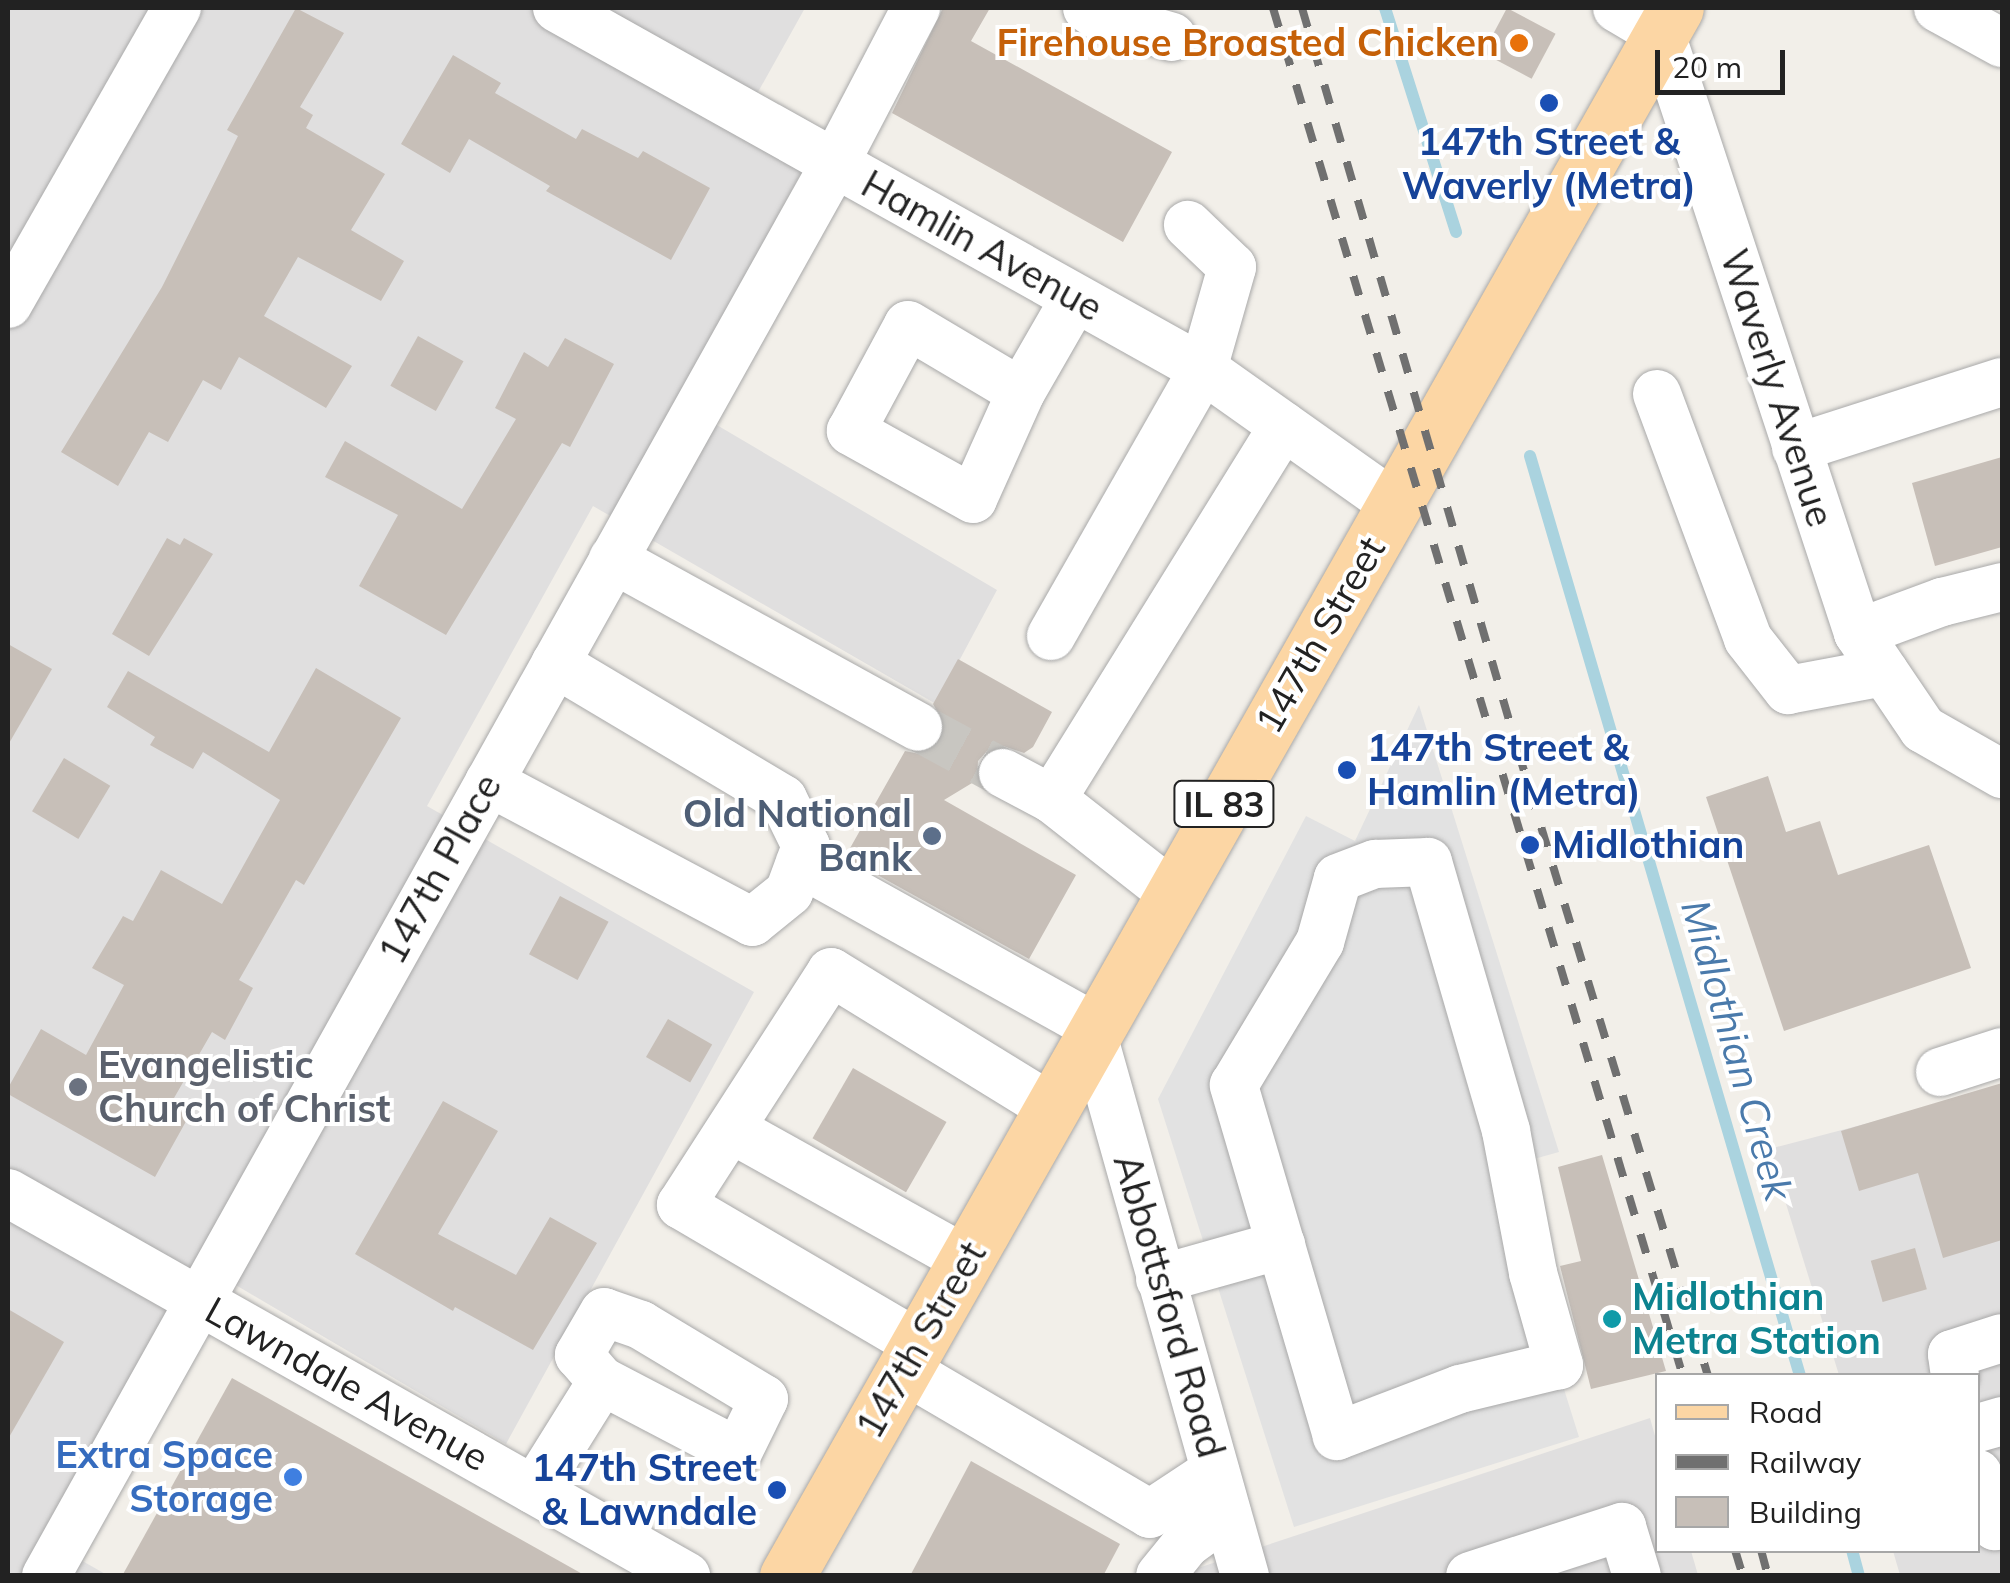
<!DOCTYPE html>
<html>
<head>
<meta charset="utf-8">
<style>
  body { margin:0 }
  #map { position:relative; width:2010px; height:1583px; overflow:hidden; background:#f2efe9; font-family:Mulish,sans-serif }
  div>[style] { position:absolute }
  .residential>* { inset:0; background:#e0dfdf }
  .parking>* { inset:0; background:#e2e2e2 }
  .stream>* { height:12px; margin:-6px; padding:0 6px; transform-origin:6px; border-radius:6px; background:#aad3df }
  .building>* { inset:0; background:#c7bfb8; transform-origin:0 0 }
  .minor-tunnel>* { height:48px; margin-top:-24px; transform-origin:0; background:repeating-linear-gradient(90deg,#c8c6c1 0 48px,transparent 0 72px) }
  .roads { filter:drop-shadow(0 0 2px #a9a9a9) drop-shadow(0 0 2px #a9a9a9) }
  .minor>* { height:48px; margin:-24px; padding:0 24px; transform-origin:24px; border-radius:24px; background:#fff }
  .major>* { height:55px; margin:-27.5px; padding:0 27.5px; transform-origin:27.5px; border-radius:27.5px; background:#fcd6a4 }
  .rail>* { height:8px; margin-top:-4px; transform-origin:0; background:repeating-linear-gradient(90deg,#707070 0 20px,transparent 0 40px) }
  .dots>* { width:28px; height:28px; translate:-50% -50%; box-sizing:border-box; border:5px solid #fff; border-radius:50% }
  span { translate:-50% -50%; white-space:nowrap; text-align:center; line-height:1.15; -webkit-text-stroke:8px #fff; paint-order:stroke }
  .shield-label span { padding:2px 8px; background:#fff; border:2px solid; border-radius:8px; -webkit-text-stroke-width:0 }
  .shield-label { font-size:35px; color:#222; font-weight:700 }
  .food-label { font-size:38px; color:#c56008; font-weight:700 }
  .right { translate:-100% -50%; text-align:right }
  .transit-label { font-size:38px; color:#164399; font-weight:700 }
  .left { translate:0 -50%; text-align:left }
  .street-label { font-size:38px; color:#222 }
  .service-label { font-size:38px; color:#4e5e75; font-weight:700 }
  .worship-label { font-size:38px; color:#5b616d; font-weight:700 }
  .culture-label { font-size:38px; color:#0d838f; font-weight:700 }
  .shop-label { font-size:38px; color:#366cbe; font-weight:700 }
  .water-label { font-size:40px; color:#4a7aab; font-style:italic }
  .frame { position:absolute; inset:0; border:10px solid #222; pointer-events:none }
  .legend { position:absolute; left:1655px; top:1373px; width:325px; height:180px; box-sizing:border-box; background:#fff; border:2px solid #a7a7a7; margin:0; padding:12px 18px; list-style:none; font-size:30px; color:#222 }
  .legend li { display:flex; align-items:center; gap:20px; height:50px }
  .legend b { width:50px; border:2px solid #a7a7a7 }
  .scale { position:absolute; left:1655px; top:50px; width:130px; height:45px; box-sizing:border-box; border:5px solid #222; border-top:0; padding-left:12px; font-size:30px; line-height:35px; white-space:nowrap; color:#222; -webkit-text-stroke:8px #fff; paint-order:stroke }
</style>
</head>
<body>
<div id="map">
  <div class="residential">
    <i style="clip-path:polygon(8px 8px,805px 8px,739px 126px,809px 159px,676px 401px,997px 590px,936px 704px,593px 506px,427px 806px,754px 992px,506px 1444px,195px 1261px,44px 1539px,107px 1575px,8px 1576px)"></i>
    <i style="clip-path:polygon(2002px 1088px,2002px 1575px,1900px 1575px,1893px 1551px,1978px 1550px,1978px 1376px,1839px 1375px,1769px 1149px)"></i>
    <i style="clip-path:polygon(1650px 1418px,1657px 1443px,1658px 1550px,1691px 1551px,1698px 1575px,1191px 1576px,1195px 1569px)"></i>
  </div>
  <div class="parking">
    <i style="clip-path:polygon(1419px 705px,1559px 1152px,1509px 1166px,1520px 1249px,1579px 1437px,1294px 1527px,1158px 1099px,1306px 816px,1355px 841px)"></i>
  </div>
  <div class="stream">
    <i style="left:1385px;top:8px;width:235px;rotate:72.4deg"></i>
    <i style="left:1530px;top:456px;width:959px;rotate:73.64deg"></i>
    <i style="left:1852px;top:1550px;width:27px;rotate:75deg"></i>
  </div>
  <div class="building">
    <i style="clip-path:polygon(296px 8px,344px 33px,300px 107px,313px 115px,306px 128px,385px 174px,351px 230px,404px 261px,381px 301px,298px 257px,264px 316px,352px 366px,326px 408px,239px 357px,221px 390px,203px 380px,168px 442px,149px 432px,118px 486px,61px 452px,162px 287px,238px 136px,227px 130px)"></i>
    <i style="clip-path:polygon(943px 8px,990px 8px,971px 41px,1172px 152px,1123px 242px,892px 113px)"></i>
    <i style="left:1507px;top:8px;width:55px;height:51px;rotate:28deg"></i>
    <i style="clip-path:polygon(453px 55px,501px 83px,495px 93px,576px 139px,582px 129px,638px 158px,643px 151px,710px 188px,671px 260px,546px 191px,550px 186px,469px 139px,450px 173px,401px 144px)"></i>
    <i style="left:418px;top:336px;width:52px;height:57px;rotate:29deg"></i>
    <i style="clip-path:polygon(565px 338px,614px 364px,570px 447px,562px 443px,446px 635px,359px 586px,398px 515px,325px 477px,345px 441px,462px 509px,516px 419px,495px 408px,524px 352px,548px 367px)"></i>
    <i style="clip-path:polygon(2002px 457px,2002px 547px,1935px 566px,1912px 483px)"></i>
    <i style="clip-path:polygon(167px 538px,180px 545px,184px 538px,213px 554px,149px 656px,112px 634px)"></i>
    <i style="clip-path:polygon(8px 644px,52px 669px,8px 745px)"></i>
    <i style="clip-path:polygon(958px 659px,1052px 712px,1033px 747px,1024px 753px,1003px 746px,989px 749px,978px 761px,977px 780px,944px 800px,1076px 875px,1029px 959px,845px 857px,905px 751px,920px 754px,942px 741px,945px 725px,933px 704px)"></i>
    <i style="clip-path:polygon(316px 668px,401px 718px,304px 885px,296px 880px,239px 980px,253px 988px,225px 1040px,212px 1032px,170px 1105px,189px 1116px,155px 1177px,8px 1094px,8px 1088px,41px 1029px,86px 1055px,124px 985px,92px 968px,123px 916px,133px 921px,161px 870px,222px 904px,280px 800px,203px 752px,193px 769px,150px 745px,155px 737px,107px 707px,128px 671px,269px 752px)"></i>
    <i style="left:64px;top:758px;width:54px;height:62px;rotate:31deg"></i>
    <i style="clip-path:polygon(1768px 776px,1786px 832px,1820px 821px,1838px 875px,1929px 845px,1971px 968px,1784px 1031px,1706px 797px)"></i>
    <i style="left:560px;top:896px;width:55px;height:66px;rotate:28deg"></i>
    <i style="left:668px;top:1019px;width:51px;height:44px;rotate:30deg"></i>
    <i style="left:853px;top:1068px;width:108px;height:81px;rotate:30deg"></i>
    <i style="clip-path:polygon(2002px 1083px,2002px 1240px,1943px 1258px,1918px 1173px,1859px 1191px,1841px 1131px)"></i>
    <i style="clip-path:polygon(443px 1101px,498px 1131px,438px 1234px,516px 1275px,550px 1217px,597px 1243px,533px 1350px,455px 1307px,453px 1311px,355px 1254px)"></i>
    <i style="clip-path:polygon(1602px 1155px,1666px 1371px,1591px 1389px,1560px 1266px,1581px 1261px,1558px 1167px)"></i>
    <i style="left:1915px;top:1248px;width:43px;height:46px;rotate:74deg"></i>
    <i style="clip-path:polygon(8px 1309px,64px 1342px,8px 1439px)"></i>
    <i style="clip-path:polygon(232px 1378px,586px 1576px,122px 1576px)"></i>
    <i style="clip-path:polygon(971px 1461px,1120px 1544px,1103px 1576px,910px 1576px)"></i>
  </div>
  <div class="minor-tunnel">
    <i style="left:918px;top:727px;width:97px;rotate:28.4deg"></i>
  </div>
  <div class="roads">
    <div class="minor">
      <i style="left:557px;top:8px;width:740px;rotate:29.2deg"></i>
      <i style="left:1203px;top:369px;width:234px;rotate:35.3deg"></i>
      <i style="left:1087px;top:8px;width:12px;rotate:35deg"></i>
      <i style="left:1097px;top:15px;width:78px;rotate:16.3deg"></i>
      <i style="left:1617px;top:8px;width:51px;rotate:30.6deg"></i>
      <i style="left:1661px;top:34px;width:631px;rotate:71.79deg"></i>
      <i style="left:1858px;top:633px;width:116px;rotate:55.9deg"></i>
      <i style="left:1923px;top:729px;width:91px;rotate:29.7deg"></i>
      <i style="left:1938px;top:8px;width:73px;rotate:28.7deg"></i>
      <i style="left:8px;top:304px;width:341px;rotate:-60.3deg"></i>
      <i style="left:1021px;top:392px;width:117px;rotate:114.2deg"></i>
      <i style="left:973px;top:499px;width:140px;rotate:-150.9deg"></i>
      <i style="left:851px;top:431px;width:120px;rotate:-61.7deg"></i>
      <i style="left:908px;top:325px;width:131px;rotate:30.7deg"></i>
      <i style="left:1021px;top:392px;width:108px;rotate:-60.1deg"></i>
      <i style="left:1657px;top:394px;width:261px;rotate:69.6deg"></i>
      <i style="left:1748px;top:639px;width:65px;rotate:51.9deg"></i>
      <i style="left:1788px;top:690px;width:98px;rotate:-10.6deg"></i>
      <i style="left:1796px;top:448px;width:216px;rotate:-17.8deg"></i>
      <i style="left:613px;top:559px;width:348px;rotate:28.8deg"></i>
      <i style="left:1858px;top:633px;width:90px;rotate:-20.3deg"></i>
      <i style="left:1942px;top:602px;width:62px;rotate:-14deg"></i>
      <i style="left:1051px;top:636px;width:307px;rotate:-60.3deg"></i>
      <i style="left:1203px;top:369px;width:106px;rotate:-74.1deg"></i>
      <i style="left:1232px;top:267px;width:61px;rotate:-136.3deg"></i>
      <i style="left:1003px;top:773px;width:55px;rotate:28deg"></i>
      <i style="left:489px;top:782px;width:298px;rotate:28deg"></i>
      <i style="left:752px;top:922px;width:48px;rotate:-39deg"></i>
      <i style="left:789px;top:892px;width:49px;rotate:-69.7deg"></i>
      <i style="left:806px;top:846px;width:52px;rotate:-116.1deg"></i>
      <i style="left:783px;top:799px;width:265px;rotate:-149.2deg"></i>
      <i style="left:1428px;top:862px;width:280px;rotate:73.8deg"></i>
      <i style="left:1506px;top:1131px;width:145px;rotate:79.2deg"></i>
      <i style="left:1533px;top:1273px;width:96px;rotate:74.2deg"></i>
      <i style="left:1559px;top:1365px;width:102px;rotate:166.4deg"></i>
      <i style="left:1460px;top:1389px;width:132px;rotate:159.1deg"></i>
      <i style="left:1337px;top:1436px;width:366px;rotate:-106.4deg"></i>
      <i style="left:1234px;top:1085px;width:167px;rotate:-59deg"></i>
      <i style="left:1320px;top:942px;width:66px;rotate:-74.3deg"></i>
      <i style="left:1338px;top:878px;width:40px;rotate:-21deg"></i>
      <i style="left:1375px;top:864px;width:53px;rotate:-2.2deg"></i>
      <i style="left:800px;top:863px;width:340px;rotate:29.1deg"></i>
      <i style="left:1173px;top:894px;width:154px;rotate:-141.9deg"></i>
      <i style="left:1052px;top:799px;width:439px;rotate:-58.2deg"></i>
      <i style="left:1093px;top:1035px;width:562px;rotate:74.31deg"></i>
      <i style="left:1940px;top:1072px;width:65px;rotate:-17.9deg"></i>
      <i style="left:731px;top:1129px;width:269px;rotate:29.1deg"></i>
      <i style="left:8px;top:1193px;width:779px;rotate:29.46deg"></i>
      <i style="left:1160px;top:1279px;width:126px;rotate:-15.7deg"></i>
      <i style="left:918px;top:1344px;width:275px;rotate:-149.6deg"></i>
      <i style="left:681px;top:1205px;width:277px;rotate:-57.2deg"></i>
      <i style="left:831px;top:972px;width:259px;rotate:31.6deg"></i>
      <i style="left:903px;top:1369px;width:286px;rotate:30.4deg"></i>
      <i style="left:1150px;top:1514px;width:78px;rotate:-33.5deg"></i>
      <i style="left:1955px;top:1376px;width:22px;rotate:-98deg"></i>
      <i style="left:1952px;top:1354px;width:52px;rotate:-17.7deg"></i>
      <i style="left:1978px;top:1428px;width:25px;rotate:-16deg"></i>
      <i style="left:1978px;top:1474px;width:55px;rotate:71.9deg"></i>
      <i style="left:1995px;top:1526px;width:8px;rotate:-23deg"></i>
      <i style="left:534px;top:1490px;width:128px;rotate:-58deg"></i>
      <i style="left:602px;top:1381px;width:153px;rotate:27.6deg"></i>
      <i style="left:738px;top:1452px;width:59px;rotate:-63.9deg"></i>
      <i style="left:764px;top:1399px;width:144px;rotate:-149deg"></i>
      <i style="left:641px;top:1325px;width:39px;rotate:-161deg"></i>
      <i style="left:604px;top:1312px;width:50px;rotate:120.2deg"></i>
      <i style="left:579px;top:1355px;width:35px;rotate:49deg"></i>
      <i style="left:46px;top:1576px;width:1618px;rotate:-60.82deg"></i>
      <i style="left:835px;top:163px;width:175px;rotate:-62.4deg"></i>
      <i style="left:1160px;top:1576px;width:41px;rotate:-50.9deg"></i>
      <i style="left:1186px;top:1544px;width:51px;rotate:-36.2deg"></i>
      <i style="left:1470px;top:1576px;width:160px;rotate:-17.9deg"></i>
      <i style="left:1622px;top:1527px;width:51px;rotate:73deg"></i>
    </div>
    <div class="major">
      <i style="left:787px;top:1576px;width:1802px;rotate:-60.45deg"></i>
    </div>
  </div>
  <div class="rail">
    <i style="left:1273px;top:8px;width:1428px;rotate:73.32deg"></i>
    <i style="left:1302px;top:8px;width:774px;rotate:73.79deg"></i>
    <i style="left:1518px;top:751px;width:653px;rotate:73.09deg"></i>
    <i style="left:1735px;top:1550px;width:27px;rotate:73deg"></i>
    <i style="left:1761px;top:1550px;width:27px;rotate:75deg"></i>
  </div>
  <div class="dots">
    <i style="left:1519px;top:43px;background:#e8710a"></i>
    <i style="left:1549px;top:103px;background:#1a4fb4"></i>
    <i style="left:1347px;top:770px;background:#1a4fb4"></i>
    <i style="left:932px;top:836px;background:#5c6f8a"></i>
    <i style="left:1530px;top:845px;background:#1a4fb4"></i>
    <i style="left:78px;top:1087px;background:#6b7280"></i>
    <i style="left:1612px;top:1319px;background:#0f9aa8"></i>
    <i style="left:293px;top:1477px;background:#3f7fe0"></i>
    <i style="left:777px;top:1490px;background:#1a4fb4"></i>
  </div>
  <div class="shield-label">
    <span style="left:1224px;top:804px">IL 83</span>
  </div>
  <div class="food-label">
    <span class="right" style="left:1499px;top:43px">Firehouse Broasted Chicken</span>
  </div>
  <div class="transit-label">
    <span style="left:1549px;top:164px">147th Street &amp;<br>Waverly (Metra)</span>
    <span class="left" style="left:1367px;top:770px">147th Street &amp;<br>Hamlin (Metra)</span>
    <span class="left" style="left:1552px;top:845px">Midlothian</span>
    <span class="right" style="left:757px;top:1490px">147th Street<br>&amp; Lawndale</span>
  </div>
  <div class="street-label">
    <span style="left:982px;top:246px;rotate:29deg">Hamlin Avenue</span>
    <span style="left:1777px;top:388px;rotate:72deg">Waverly Avenue</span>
    <span style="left:1320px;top:635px;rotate:-60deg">147th Street</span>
    <span style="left:440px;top:869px;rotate:-61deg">147th Place</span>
    <span style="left:1169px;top:1306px;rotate:74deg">Abbottsford Road</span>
    <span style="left:921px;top:1340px;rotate:-60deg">147th Street</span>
    <span style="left:347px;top:1384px;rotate:29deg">Lawndale Avenue</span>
  </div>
  <div class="service-label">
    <span class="right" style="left:912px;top:836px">Old National<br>Bank</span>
  </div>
  <div class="worship-label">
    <span class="left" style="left:98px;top:1087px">Evangelistic<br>Church of Christ</span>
  </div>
  <div class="culture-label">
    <span class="left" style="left:1632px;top:1319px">Midlothian<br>Metra Station</span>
  </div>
  <div class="shop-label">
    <span class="right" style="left:273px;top:1477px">Extra Space<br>Storage</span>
  </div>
  <div class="water-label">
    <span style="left:1738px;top:1050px;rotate:74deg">Midlothian Creek</span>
  </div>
  <div class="frame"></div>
  <ul class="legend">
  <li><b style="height:12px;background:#fcd6a4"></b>Road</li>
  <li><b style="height:12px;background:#707070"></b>Railway</li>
  <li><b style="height:28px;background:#c7bfb8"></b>Building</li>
  </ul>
  <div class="scale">20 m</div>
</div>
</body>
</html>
